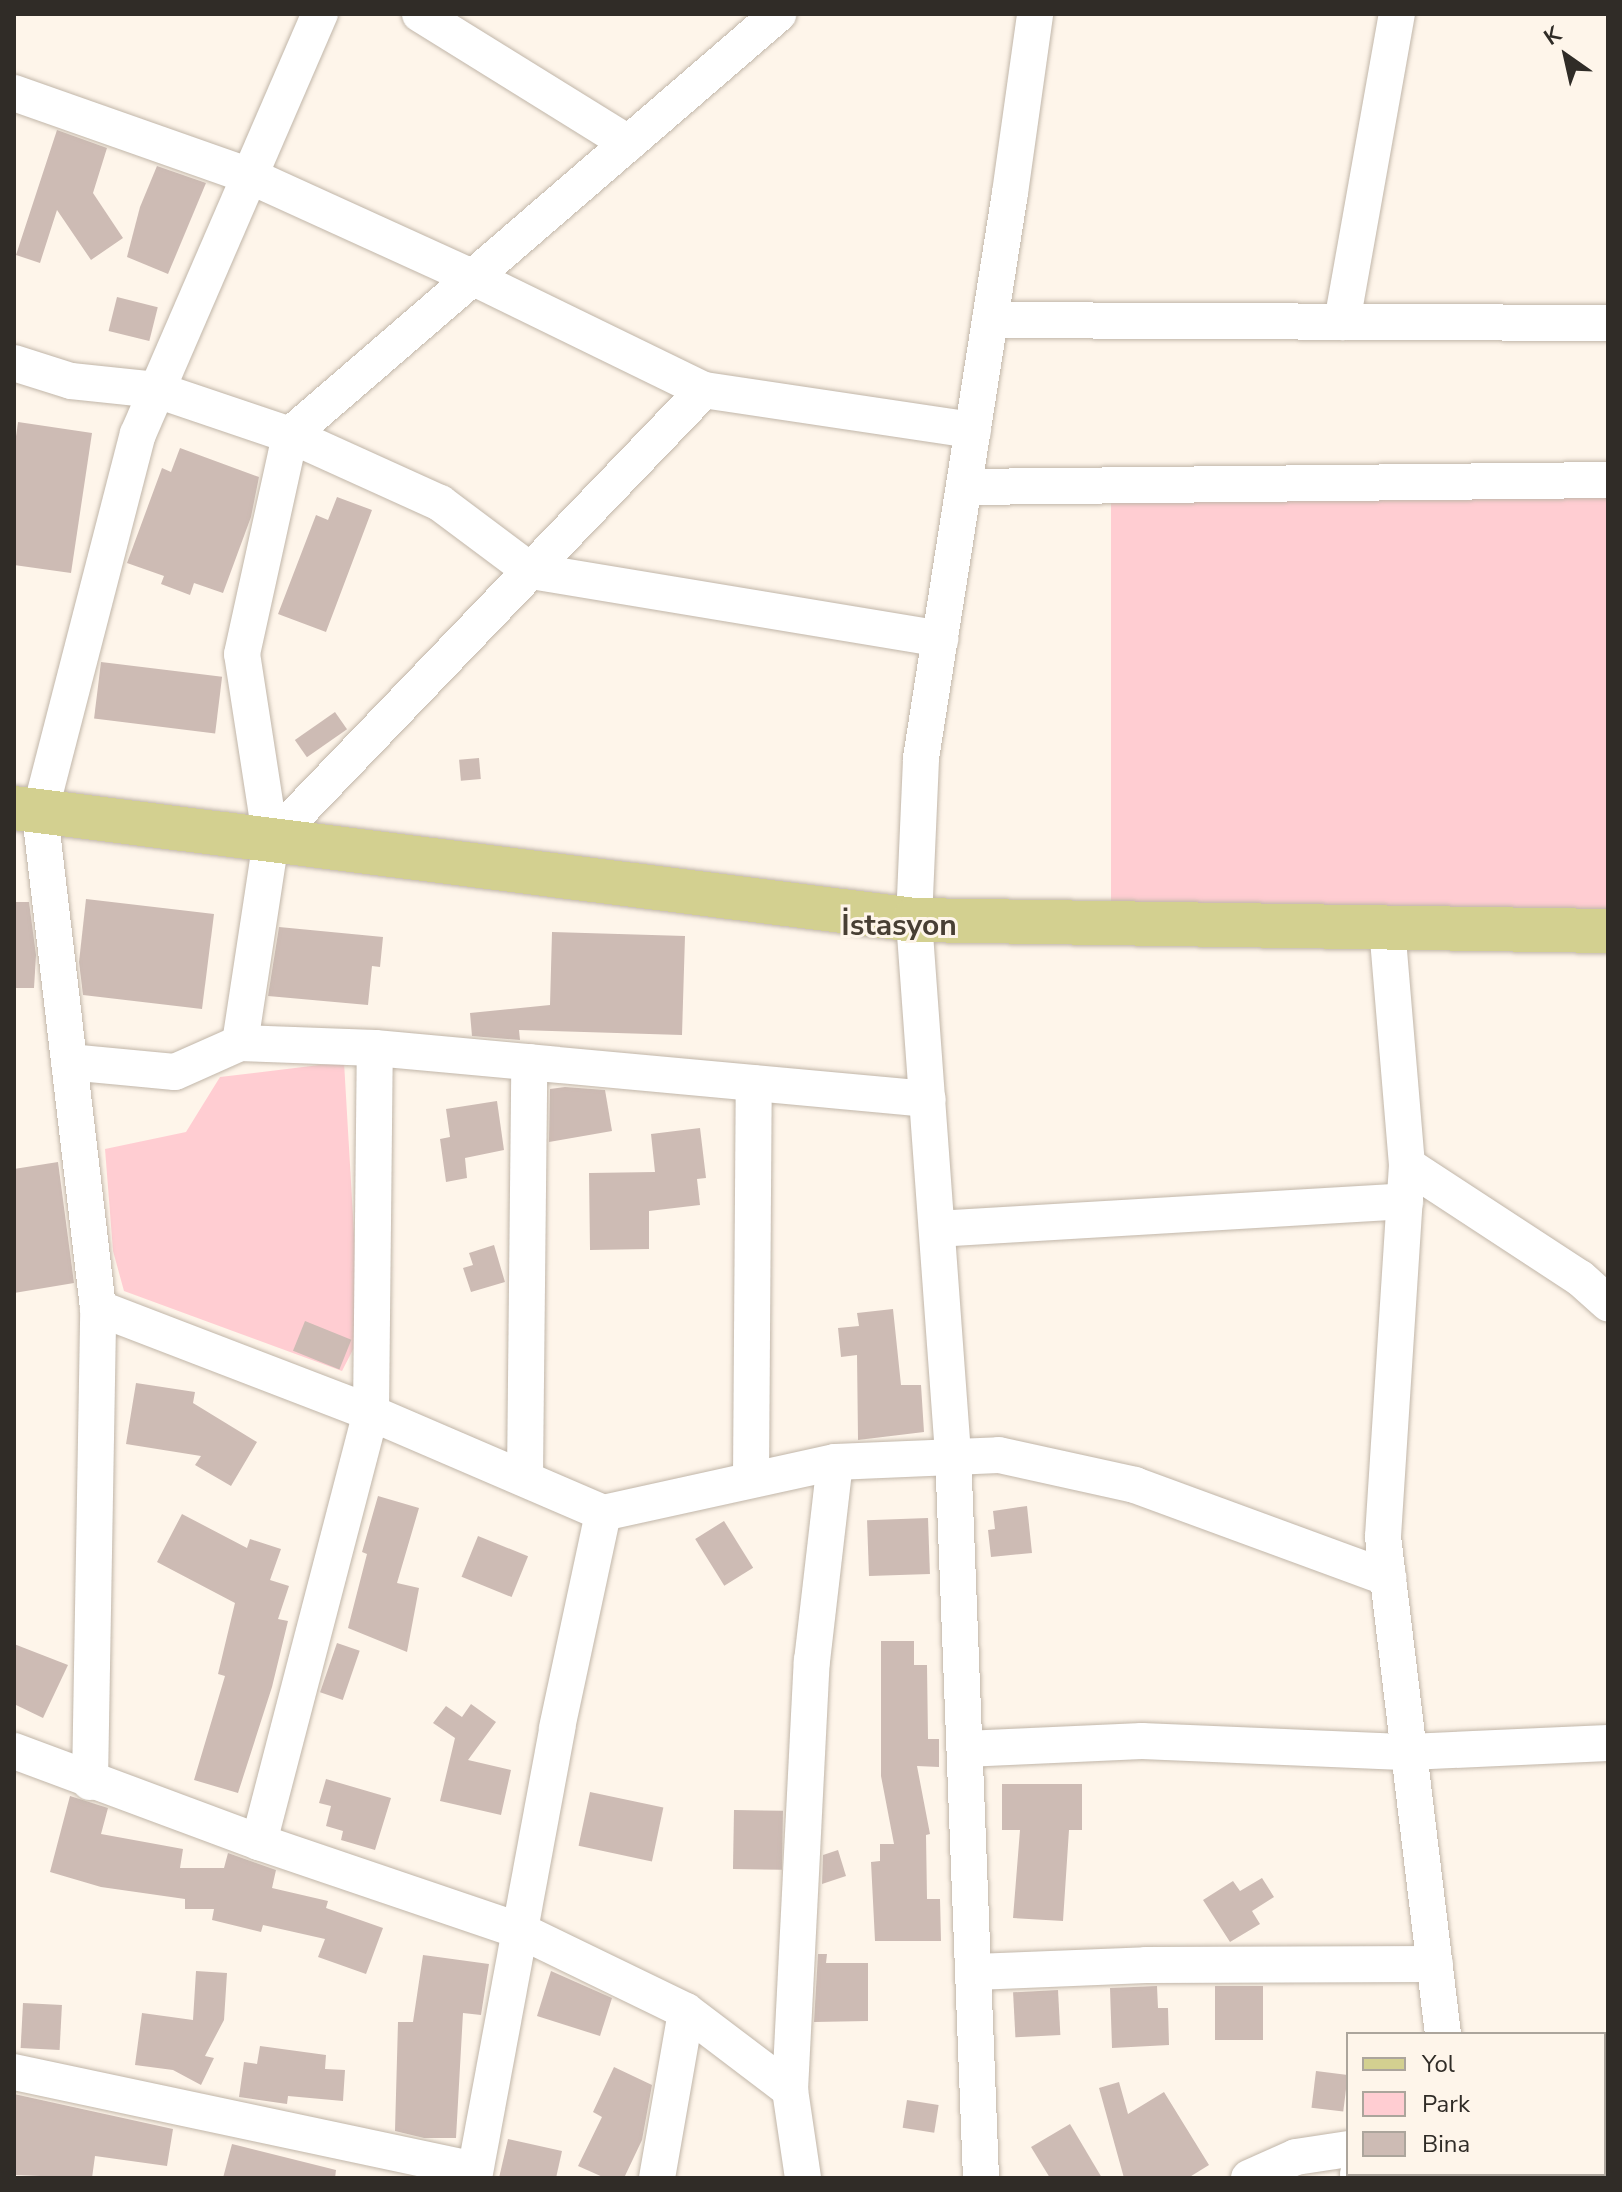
<!DOCTYPE html>
<html>
<head>
<meta charset="utf-8">
<style>
  body { margin:0 }
  #map { position:relative; width:1622px; height:2192px; overflow:hidden; background:#fef5ea; font-family:"Nunito Sans",sans-serif }
  div>[style] { position:absolute }
  .green>* { inset:0; background:#ffcdd2; transform-origin:0 0 }
  .building>* { inset:0; background:#cdbbb4; transform-origin:0 0 }
  .roads { filter:drop-shadow(0 0 2px #c1b6a9) drop-shadow(0 0 2px #c1b6a9) }
  .minor>* { height:36px; margin:-18px; padding:0 18px; transform-origin:18px; border-radius:18px; background:#fff }
  .major>* { height:44px; margin:-22px; padding:0 22px; transform-origin:22px; border-radius:22px; background:#d3d090 }
  span { translate:-50% -50%; white-space:nowrap; text-align:center; line-height:1.15; -webkit-text-stroke:6px #fef5ea; paint-order:stroke }
  .district-label { font-size:30px; color:#483f34; font-weight:700 }
  .frame { position:absolute; inset:0; border:16px solid #302c27; pointer-events:none }
  .legend { position:absolute; left:1346px; top:2032px; width:260px; height:144px; box-sizing:border-box; background:#fef5ea; border:2px solid #aca59c; margin:0; padding:10px 14px; list-style:none; font-size:24px; color:#302c27 }
  .legend li { display:flex; align-items:center; gap:16px; height:40px }
  .legend b { width:40px; border:2px solid #aca59c }
  .north { position:absolute; left:1526px; top:16px; width:80px; height:80px; -webkit-text-stroke:6px #fef5ea; paint-order:stroke; rotate:326deg; font-size:22px; font-weight:700; line-height:32px; text-align:center; color:#302c27 }
  .north::after { content:''; display:block; margin:auto; width:28px; height:36px; background:#302c27; clip-path:polygon(50% 0,100% 100%,50% 72%,0 100%) }
</style>
</head>
<body>
<div id="map">
  <div class="green">
    <i style="left:1608px;top:480px;width:445px;height:497px;rotate:90deg"></i>
    <i style="clip-path:polygon(344px 1062px,360px 1336px,342px 1371px,124px 1291px,113px 1251px,105px 1149px,186px 1132px,220px 1077px)"></i>
  </div>
  <div class="building">
    <i style="clip-path:polygon(57px 130px,107px 148px,93px 193px,123px 238px,91px 260px,57px 210px,40px 263px,16px 255px)"></i>
    <i style="clip-path:polygon(157px 166px,206px 183px,168px 274px,127px 257px,140px 207px)"></i>
    <i style="left:117px;top:297px;width:42px;height:35px;rotate:14deg"></i>
    <i style="clip-path:polygon(18px 422px,92px 433px,71px 573px,14px 565px,14px 451px)"></i>
    <i style="clip-path:polygon(180px 448px,259px 477px,251px 517px,223px 593px,194px 583px,190px 595px,161px 584px,164px 576px,127px 563px,162px 468px,171px 472px)"></i>
    <i style="clip-path:polygon(337px 497px,372px 510px,326px 632px,278px 614px,316px 515px,328px 520px)"></i>
    <i style="left:101px;top:662px;width:122px;height:57px;rotate:7deg"></i>
    <i style="left:335px;top:712px;width:21px;height:49px;rotate:55deg"></i>
    <i style="left:479px;top:758px;width:21px;height:20px;rotate:85deg"></i>
    <i style="clip-path:polygon(86px 899px,214px 914px,202px 1009px,83px 995px,79px 962px)"></i>
    <i style="clip-path:polygon(14px 902px,29px 902px,36px 955px,34px 988px,14px 988px)"></i>
    <i style="clip-path:polygon(279px 927px,383px 937px,380px 967px,372px 966px,368px 1005px,268px 996px)"></i>
    <i style="clip-path:polygon(552px 932px,685px 936px,682px 1035px,519px 1030px,520px 1040px,472px 1036px,470px 1013px,550px 1005px)"></i>
    <i style="clip-path:polygon(565px 1087px,605px 1090px,612px 1131px,549px 1142px,550px 1089px)"></i>
    <i style="clip-path:polygon(497px 1101px,504px 1150px,465px 1158px,467px 1178px,446px 1182px,440px 1139px,450px 1137px,446px 1109px)"></i>
    <i style="clip-path:polygon(700px 1128px,706px 1178px,697px 1179px,700px 1205px,649px 1211px,649px 1249px,590px 1250px,589px 1173px,655px 1172px,651px 1134px)"></i>
    <i style="clip-path:polygon(58px 1162px,74px 1283px,14px 1293px,14px 1169px)"></i>
    <i style="clip-path:polygon(494px 1245px,505px 1282px,471px 1292px,463px 1268px,473px 1265px,469px 1253px)"></i>
    <i style="clip-path:polygon(893px 1309px,901px 1385px,921px 1385px,924px 1432px,858px 1440px,857px 1355px,841px 1357px,838px 1328px,859px 1326px,857px 1313px)"></i>
    <i style="left:305px;top:1321px;width:50px;height:32px;rotate:22deg"></i>
    <i style="clip-path:polygon(136px 1383px,195px 1392px,193px 1403px,257px 1442px,231px 1486px,195px 1465px,201px 1456px,126px 1444px)"></i>
    <i style="clip-path:polygon(378px 1496px,419px 1508px,397px 1583px,419px 1588px,407px 1652px,348px 1628px,367px 1554px,362px 1552px)"></i>
    <i style="clip-path:polygon(1027px 1506px,1032px 1553px,991px 1557px,988px 1530px,995px 1529px,993px 1511px)"></i>
    <i style="clip-path:polygon(182px 1514px,247px 1548px,250px 1539px,281px 1549px,270px 1580px,289px 1586px,278px 1619px,288px 1621px,272px 1687px,238px 1793px,194px 1780px,225px 1676px,218px 1674px,235px 1603px,157px 1562px)"></i>
    <i style="left:928px;top:1518px;width:56px;height:61px;rotate:88deg"></i>
    <i style="left:724px;top:1521px;width:55px;height:34px;rotate:58deg"></i>
    <i style="left:478px;top:1536px;width:54px;height:44px;rotate:22deg"></i>
    <i style="clip-path:polygon(881px 1641px,914px 1641px,914px 1665px,927px 1665px,928px 1739px,939px 1739px,939px 1767px,917px 1766px,930px 1834px,926px 1835px,927px 1899px,940px 1899px,941px 1941px,875px 1941px,871px 1862px,880px 1861px,880px 1844px,894px 1844px,881px 1776px)"></i>
    <i style="left:337px;top:1643px;width:24px;height:52px;rotate:19deg"></i>
    <i style="clip-path:polygon(14px 1644px,68px 1665px,43px 1718px,14px 1704px)"></i>
    <i style="clip-path:polygon(471px 1704px,496px 1722px,468px 1760px,511px 1770px,501px 1815px,440px 1801px,455px 1738px,433px 1723px,446px 1706px,462px 1717px)"></i>
    <i style="clip-path:polygon(326px 1779px,391px 1798px,375px 1850px,341px 1840px,343px 1831px,326px 1826px,331px 1806px,319px 1803px)"></i>
    <i style="clip-path:polygon(1002px 1784px,1082px 1784px,1082px 1830px,1069px 1830px,1063px 1921px,1013px 1918px,1020px 1830px,1002px 1830px)"></i>
    <i style="left:590px;top:1792px;width:75px;height:55px;rotate:12deg"></i>
    <i style="clip-path:polygon(70px 1796px,108px 1808px,101px 1834px,183px 1849px,180px 1868px,224px 1868px,228px 1853px,276px 1870px,272px 1888px,328px 1901px,326px 1908px,383px 1928px,366px 1974px,318px 1957px,325px 1939px,263px 1925px,261px 1932px,212px 1920px,214px 1909px,185px 1909px,185px 1899px,101px 1887px,50px 1872px)"></i>
    <i style="left:734px;top:1810px;width:49px;height:59px;rotate:1deg"></i>
    <i style="clip-path:polygon(838px 1850px,846px 1876px,822px 1884px,823px 1855px)"></i>
    <i style="clip-path:polygon(1262px 1878px,1274px 1897px,1252px 1911px,1260px 1924px,1230px 1942px,1203px 1900px,1233px 1881px,1240px 1891px)"></i>
    <i style="clip-path:polygon(818px 1954px,827px 1954px,826px 1963px,868px 1963px,868px 2021px,814px 2022px)"></i>
    <i style="clip-path:polygon(423px 1955px,489px 1964px,481px 2015px,463px 2013px,456px 2138px,424px 2138px,395px 2131px,398px 2022px,413px 2022px)"></i>
    <i style="clip-path:polygon(196px 1971px,227px 1973px,224px 2020px,205px 2056px,214px 2058px,201px 2085px,173px 2070px,135px 2065px,142px 2013px,193px 2020px)"></i>
    <i style="clip-path:polygon(551px 1971px,612px 1998px,600px 2036px,537px 2016px)"></i>
    <i style="clip-path:polygon(1157px 1986px,1158px 2008px,1168px 2008px,1169px 2045px,1112px 2048px,1110px 1988px)"></i>
    <i style="left:1215px;top:1986px;width:48px;height:54px"></i>
    <i style="left:1058px;top:1990px;width:45px;height:45px;rotate:87deg"></i>
    <i style="left:23px;top:2003px;width:39px;height:45px;rotate:3deg"></i>
    <i style="clip-path:polygon(260px 2046px,326px 2055px,325px 2069px,345px 2070px,343px 2101px,288px 2096px,287px 2104px,239px 2097px,244px 2062px,257px 2064px)"></i>
    <i style="clip-path:polygon(614px 2067px,652px 2085px,642px 2140px,624px 2178px,605px 2178px,578px 2166px,602px 2117px,593px 2112px)"></i>
    <i style="left:1316px;top:2071px;width:32px;height:37px;rotate:7deg"></i>
    <i style="clip-path:polygon(1119px 2082px,1128px 2114px,1164px 2092px,1209px 2165px,1188px 2178px,1124px 2178px,1099px 2088px)"></i>
    <i style="clip-path:polygon(14px 2094px,173px 2129px,167px 2166px,95px 2156px,92px 2178px,14px 2175px)"></i>
    <i style="left:907px;top:2100px;width:32px;height:28px;rotate:9deg"></i>
    <i style="clip-path:polygon(1070px 2124px,1102px 2178px,1050px 2178px,1031px 2147px)"></i>
    <i style="clip-path:polygon(508px 2139px,562px 2151px,556px 2178px,499px 2178px)"></i>
    <i style="clip-path:polygon(232px 2144px,336px 2170px,335px 2178px,223px 2178px)"></i>
  </div>
  <div class="roads">
    <div class="minor">
      <i style="left:420px;top:14px;width:245px;rotate:31.8deg"></i>
      <i style="left:14px;top:93px;width:250px;rotate:19.4deg"></i>
      <i style="left:250px;top:176px;width:244px;rotate:24.5deg"></i>
      <i style="left:472px;top:277px;width:258px;rotate:26deg"></i>
      <i style="left:704px;top:390px;width:272px;rotate:8.5deg"></i>
      <i style="left:990px;top:320px;width:618px;rotate:0.28deg"></i>
      <i style="left:1342px;top:322px;width:313px;rotate:-79.9deg"></i>
      <i style="left:14px;top:363px;width:60px;rotate:17.5deg"></i>
      <i style="left:71px;top:381px;width:86px;rotate:6deg"></i>
      <i style="left:157px;top:390px;width:140px;rotate:18.7deg"></i>
      <i style="left:290px;top:435px;width:165px;rotate:24.4deg"></i>
      <i style="left:440px;top:503px;width:114px;rotate:36.8deg"></i>
      <i style="left:531px;top:571px;width:415px;rotate:9.4deg"></i>
      <i style="left:964px;top:487px;width:644px;rotate:-0.62deg"></i>
      <i style="left:271px;top:841px;width:625px;rotate:-46.17deg"></i>
      <i style="left:1387px;top:927px;width:239px;rotate:85.2deg"></i>
      <i style="left:1407px;top:1165px;width:373px;rotate:93.7deg"></i>
      <i style="left:1383px;top:1537px;width:501px;rotate:83.12deg"></i>
      <i style="left:240px;top:1043px;width:204px;rotate:-81.3deg"></i>
      <i style="left:271px;top:841px;width:189px;rotate:-98.8deg"></i>
      <i style="left:242px;top:654px;width:224px;rotate:-77.6deg"></i>
      <i style="left:290px;top:435px;width:645px;rotate:-40.78deg"></i>
      <i style="left:69px;top:1062px;width:106px;rotate:5.4deg"></i>
      <i style="left:175px;top:1072px;width:71px;rotate:-24deg"></i>
      <i style="left:240px;top:1043px;width:135px;rotate:2.1deg"></i>
      <i style="left:375px;top:1048px;width:555px;rotate:5.27deg"></i>
      <i style="left:1407px;top:1165px;width:207px;rotate:33.2deg"></i>
      <i style="left:1580px;top:1278px;width:38px;rotate:42deg"></i>
      <i style="left:937px;top:1229px;width:469px;rotate:-3.4deg"></i>
      <i style="left:98px;top:1308px;width:292px;rotate:21deg"></i>
      <i style="left:371px;top:1413px;width:253px;rotate:23.3deg"></i>
      <i style="left:603px;top:1513px;width:238px;rotate:-12.4deg"></i>
      <i style="left:835px;top:1462px;width:164px;rotate:-2.4deg"></i>
      <i style="left:999px;top:1455px;width:139px;rotate:12.4deg"></i>
      <i style="left:1135px;top:1485px;width:270px;rotate:20.2deg"></i>
      <i style="left:525px;top:1476px;width:414px;rotate:-89.4deg"></i>
      <i style="left:751px;top:1479px;width:396px;rotate:-89.6deg"></i>
      <i style="left:965px;top:1749px;width:177px;rotate:-2.6deg"></i>
      <i style="left:1142px;top:1741px;width:267px;rotate:2.4deg"></i>
      <i style="left:1409px;top:1752px;width:199px;rotate:-2.6deg"></i>
      <i style="left:14px;top:1751px;width:261px;rotate:20.4deg"></i>
      <i style="left:259px;top:1842px;width:277px;rotate:18.8deg"></i>
      <i style="left:521px;top:1931px;width:183px;rotate:25.9deg"></i>
      <i style="left:686px;top:2011px;width:131px;rotate:37.2deg"></i>
      <i style="left:90px;top:1782px;width:474px;rotate:-89deg"></i>
      <i style="left:98px;top:1308px;width:499px;rotate:-96.7deg"></i>
      <i style="left:40px;top:812px;width:390px;rotate:-75.5deg"></i>
      <i style="left:138px;top:434px;width:458px;rotate:-66.6deg"></i>
      <i style="left:259px;top:1842px;width:443px;rotate:-75.4deg"></i>
      <i style="left:371px;top:1413px;width:365px;rotate:-89.4deg"></i>
      <i style="left:975px;top:1972px;width:171px;rotate:-2.3deg"></i>
      <i style="left:1146px;top:1965px;width:289px;rotate:-0.2deg"></i>
      <i style="left:14px;top:2072px;width:471px;rotate:12deg"></i>
      <i style="left:1604px;top:2117px;width:4px"></i>
      <i style="left:1358px;top:2174px;width:4px;rotate:63deg"></i>
      <i style="left:474px;top:2178px;width:458px;rotate:-79.5deg"></i>
      <i style="left:557px;top:1728px;width:220px;rotate:-77.9deg"></i>
      <i style="left:657px;top:2178px;width:169px;rotate:-80.1deg"></i>
      <i style="left:803px;top:2178px;width:89px;rotate:-98.4deg"></i>
      <i style="left:790px;top:2090px;width:430px;rotate:-87.1deg"></i>
      <i style="left:812px;top:1661px;width:200px;rotate:-83.4deg"></i>
      <i style="left:981px;top:2178px;width:725px;rotate:-92.21deg"></i>
      <i style="left:953px;top:1454px;width:535px;rotate:-94.18deg"></i>
      <i style="left:914px;top:920px;width:162px;rotate:-87.5deg"></i>
      <i style="left:921px;top:758px;width:572px;rotate:-81.05deg"></i>
      <i style="left:1010px;top:193px;width:181px;rotate:-82deg"></i>
      <i style="left:1249px;top:2178px;width:51px;rotate:-24.1deg"></i>
      <i style="left:1296px;top:2157px;width:53px;rotate:-8.7deg"></i>
    </div>
    <div class="major">
      <i style="left:14px;top:808px;width:907px;rotate:7.09deg"></i>
      <i style="left:914px;top:920px;width:694px;rotate:0.91deg"></i>
    </div>
  </div>
  <div class="district-label">
    <span style="left:899px;top:926px">İstasyon</span>
  </div>
  <div class="frame"></div>
  <ul class="legend">
  <li><b style="height:10px;background:#d3d090"></b>Yol</li>
  <li><b style="height:22px;background:#ffcdd2"></b>Park</li>
  <li><b style="height:22px;background:#cdbbb4"></b>Bina</li>
  </ul>
  <div class="north">K</div>
</div>
</body>
</html>
